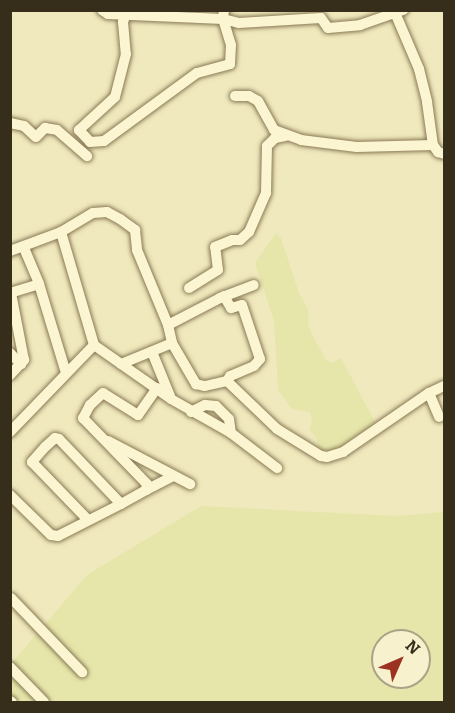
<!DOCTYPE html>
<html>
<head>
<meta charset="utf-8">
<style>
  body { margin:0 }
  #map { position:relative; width:455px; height:713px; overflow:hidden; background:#f0e9bd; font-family:Bitter,serif }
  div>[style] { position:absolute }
  .farmland>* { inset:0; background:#e6e6aa }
  .roads { filter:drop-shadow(0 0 2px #897955) drop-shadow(0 0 2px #897955) }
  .minor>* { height:10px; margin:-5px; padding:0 5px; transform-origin:5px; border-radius:5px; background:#fbf5d1 }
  span { translate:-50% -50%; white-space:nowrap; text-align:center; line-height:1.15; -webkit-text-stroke:4.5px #f7f1cd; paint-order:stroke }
  .frame { position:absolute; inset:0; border:12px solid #372d1b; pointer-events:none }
  .north { position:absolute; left:371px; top:629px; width:60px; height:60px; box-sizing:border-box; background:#f7f1cd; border:2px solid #aaa386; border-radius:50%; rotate:45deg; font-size:16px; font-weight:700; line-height:24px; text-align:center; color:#372d1b }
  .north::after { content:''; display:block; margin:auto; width:21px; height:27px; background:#9c3322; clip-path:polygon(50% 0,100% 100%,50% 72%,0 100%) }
</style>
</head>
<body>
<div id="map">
  <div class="farmland">
    <i style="clip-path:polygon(276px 233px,281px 238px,299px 293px,308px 309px,309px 327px,315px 340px,326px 360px,331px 363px,341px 358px,375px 422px,368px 430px,335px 451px,319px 450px,316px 437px,309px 430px,312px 422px,310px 412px,292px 409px,278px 390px,274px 321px,255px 263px)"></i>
    <i style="clip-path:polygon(evenodd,201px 506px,398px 516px,444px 512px,444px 702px,11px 702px,11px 664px,87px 575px,201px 506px,383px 641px,419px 641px,419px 677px,383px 677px,383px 641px)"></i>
  </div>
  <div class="roads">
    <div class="minor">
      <i style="left:102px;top:10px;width:7px;rotate:34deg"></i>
      <i style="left:108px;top:14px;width:115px;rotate:2.5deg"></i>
      <i style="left:223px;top:19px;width:16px;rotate:14deg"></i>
      <i style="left:239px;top:23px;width:82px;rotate:-3.5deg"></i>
      <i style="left:321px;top:18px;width:12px;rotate:55deg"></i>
      <i style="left:328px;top:28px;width:32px;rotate:-5deg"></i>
      <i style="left:360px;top:25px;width:46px;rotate:-19.2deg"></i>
      <i style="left:126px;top:14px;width:9px;rotate:111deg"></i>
      <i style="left:123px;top:22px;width:32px;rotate:85deg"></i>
      <i style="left:126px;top:54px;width:44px;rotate:104.3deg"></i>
      <i style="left:115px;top:97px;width:49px;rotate:137.5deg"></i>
      <i style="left:79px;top:130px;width:16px;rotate:47deg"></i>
      <i style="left:90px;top:142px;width:14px;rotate:-4deg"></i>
      <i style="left:104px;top:141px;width:115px;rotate:-36.2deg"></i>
      <i style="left:197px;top:73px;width:34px;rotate:-15deg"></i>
      <i style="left:230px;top:64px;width:19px;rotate:-87deg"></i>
      <i style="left:231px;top:45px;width:27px;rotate:-107deg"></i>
      <i style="left:223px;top:19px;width:9px;rotate:-84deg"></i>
      <i style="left:396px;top:15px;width:59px;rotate:66.9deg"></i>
      <i style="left:419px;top:69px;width:34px;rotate:76deg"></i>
      <i style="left:427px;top:102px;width:43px;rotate:82.1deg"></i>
      <i style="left:433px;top:145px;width:9px;rotate:54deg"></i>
      <i style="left:438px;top:152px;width:6px;rotate:18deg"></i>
      <i style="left:235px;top:96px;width:14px"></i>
      <i style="left:249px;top:96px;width:10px;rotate:29deg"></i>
      <i style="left:258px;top:101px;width:33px;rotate:61deg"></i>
      <i style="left:274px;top:130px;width:29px;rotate:20deg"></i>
      <i style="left:301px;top:140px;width:56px;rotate:7.1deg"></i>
      <i style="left:357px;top:147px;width:76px;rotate:-1.5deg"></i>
      <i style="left:10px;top:123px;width:14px;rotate:12deg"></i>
      <i style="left:24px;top:126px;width:16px;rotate:43deg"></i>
      <i style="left:36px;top:137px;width:13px;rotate:-45deg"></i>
      <i style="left:45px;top:128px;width:12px;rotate:9deg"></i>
      <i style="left:57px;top:130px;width:40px;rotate:41deg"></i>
      <i style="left:24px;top:248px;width:39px;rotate:67deg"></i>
      <i style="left:39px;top:284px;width:93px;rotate:73.1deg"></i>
      <i style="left:10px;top:251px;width:54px;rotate:-20.4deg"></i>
      <i style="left:61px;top:232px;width:37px;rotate:-31deg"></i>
      <i style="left:93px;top:213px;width:14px;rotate:-4deg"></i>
      <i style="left:107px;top:212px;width:15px;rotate:28deg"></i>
      <i style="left:120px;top:219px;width:19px;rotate:36deg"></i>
      <i style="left:135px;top:230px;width:20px;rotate:84deg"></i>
      <i style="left:137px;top:250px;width:81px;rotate:67.5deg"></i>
      <i style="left:168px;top:325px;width:18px;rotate:77deg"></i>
      <i style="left:172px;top:343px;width:48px;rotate:59.7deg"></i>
      <i style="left:196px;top:384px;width:9px;rotate:13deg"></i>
      <i style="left:205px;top:386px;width:23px;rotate:-13deg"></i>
      <i style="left:227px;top:381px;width:69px;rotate:43.8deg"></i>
      <i style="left:277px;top:429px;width:52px;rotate:31.5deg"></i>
      <i style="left:321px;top:456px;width:6px;rotate:9deg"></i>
      <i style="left:327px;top:457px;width:17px;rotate:-17deg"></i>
      <i style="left:343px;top:452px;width:104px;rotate:-34.5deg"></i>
      <i style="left:429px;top:393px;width:17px;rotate:-25deg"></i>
      <i style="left:189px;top:288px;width:34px;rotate:-32deg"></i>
      <i style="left:218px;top:270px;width:23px;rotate:-97deg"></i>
      <i style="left:215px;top:247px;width:18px;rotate:-22deg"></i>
      <i style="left:232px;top:240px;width:8px"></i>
      <i style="left:240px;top:240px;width:12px;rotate:-42deg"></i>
      <i style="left:249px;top:232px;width:43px;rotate:-66.4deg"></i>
      <i style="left:266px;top:193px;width:47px;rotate:-88.8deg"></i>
      <i style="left:267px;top:146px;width:11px;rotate:-45deg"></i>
      <i style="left:275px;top:138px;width:10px;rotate:-11deg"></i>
      <i style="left:10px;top:293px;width:30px;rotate:-17deg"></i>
      <i style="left:224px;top:296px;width:14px;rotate:60deg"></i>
      <i style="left:231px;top:308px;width:11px;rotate:-15deg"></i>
      <i style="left:242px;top:305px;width:57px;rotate:71.6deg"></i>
      <i style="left:260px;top:359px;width:9px;rotate:131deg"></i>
      <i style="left:254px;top:366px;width:26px;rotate:157deg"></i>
      <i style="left:230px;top:376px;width:6px;rotate:121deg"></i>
      <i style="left:168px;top:325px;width:59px;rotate:-27.4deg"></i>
      <i style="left:220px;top:298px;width:36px;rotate:-21deg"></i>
      <i style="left:94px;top:345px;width:94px;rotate:35deg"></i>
      <i style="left:171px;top:399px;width:69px;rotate:29.5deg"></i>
      <i style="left:231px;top:433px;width:58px;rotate:37.3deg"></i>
      <i style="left:152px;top:352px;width:48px;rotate:67.8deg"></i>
      <i style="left:10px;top:353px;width:16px;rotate:45deg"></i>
      <i style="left:121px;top:364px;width:55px;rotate:-22.4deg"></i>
      <i style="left:10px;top:375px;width:21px;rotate:-47deg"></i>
      <i style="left:24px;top:360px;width:68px;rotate:-101deg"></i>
      <i style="left:157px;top:388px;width:33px;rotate:125deg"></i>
      <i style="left:138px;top:415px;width:41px;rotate:-147.8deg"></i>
      <i style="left:103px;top:393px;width:18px;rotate:137deg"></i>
      <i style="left:90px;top:405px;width:15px;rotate:118deg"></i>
      <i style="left:83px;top:418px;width:92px;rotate:45.9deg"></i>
      <i style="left:147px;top:484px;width:6px;rotate:99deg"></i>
      <i style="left:146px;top:490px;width:30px;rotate:-27deg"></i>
      <i style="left:429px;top:393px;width:26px;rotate:67deg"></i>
      <i style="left:191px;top:412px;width:16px;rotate:-27deg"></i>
      <i style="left:205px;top:405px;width:11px;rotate:5deg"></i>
      <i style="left:216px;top:406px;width:18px;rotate:45deg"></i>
      <i style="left:229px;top:419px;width:14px;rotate:82deg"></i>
      <i style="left:10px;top:432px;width:121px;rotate:-46deg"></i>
      <i style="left:94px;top:345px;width:118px;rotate:-106.3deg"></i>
      <i style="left:108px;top:441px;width:93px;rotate:27.7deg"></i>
      <i style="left:10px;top:495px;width:57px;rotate:44.3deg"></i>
      <i style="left:51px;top:535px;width:7px;rotate:8deg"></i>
      <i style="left:58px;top:536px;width:71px;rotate:-26.9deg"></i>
      <i style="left:121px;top:504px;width:90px;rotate:-133.6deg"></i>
      <i style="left:59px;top:439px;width:4px;rotate:-166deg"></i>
      <i style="left:55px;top:438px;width:13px;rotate:138deg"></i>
      <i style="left:45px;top:447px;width:20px;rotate:131deg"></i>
      <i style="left:32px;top:462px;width:81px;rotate:46deg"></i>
      <i style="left:121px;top:504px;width:29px;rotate:-29deg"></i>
      <i style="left:11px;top:598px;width:103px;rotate:46.2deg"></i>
      <i style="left:10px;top:667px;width:49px;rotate:45.8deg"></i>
      <i style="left:10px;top:701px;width:2px;rotate:27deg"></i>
    </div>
  </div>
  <div class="frame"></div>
  <div class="north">N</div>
</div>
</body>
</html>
